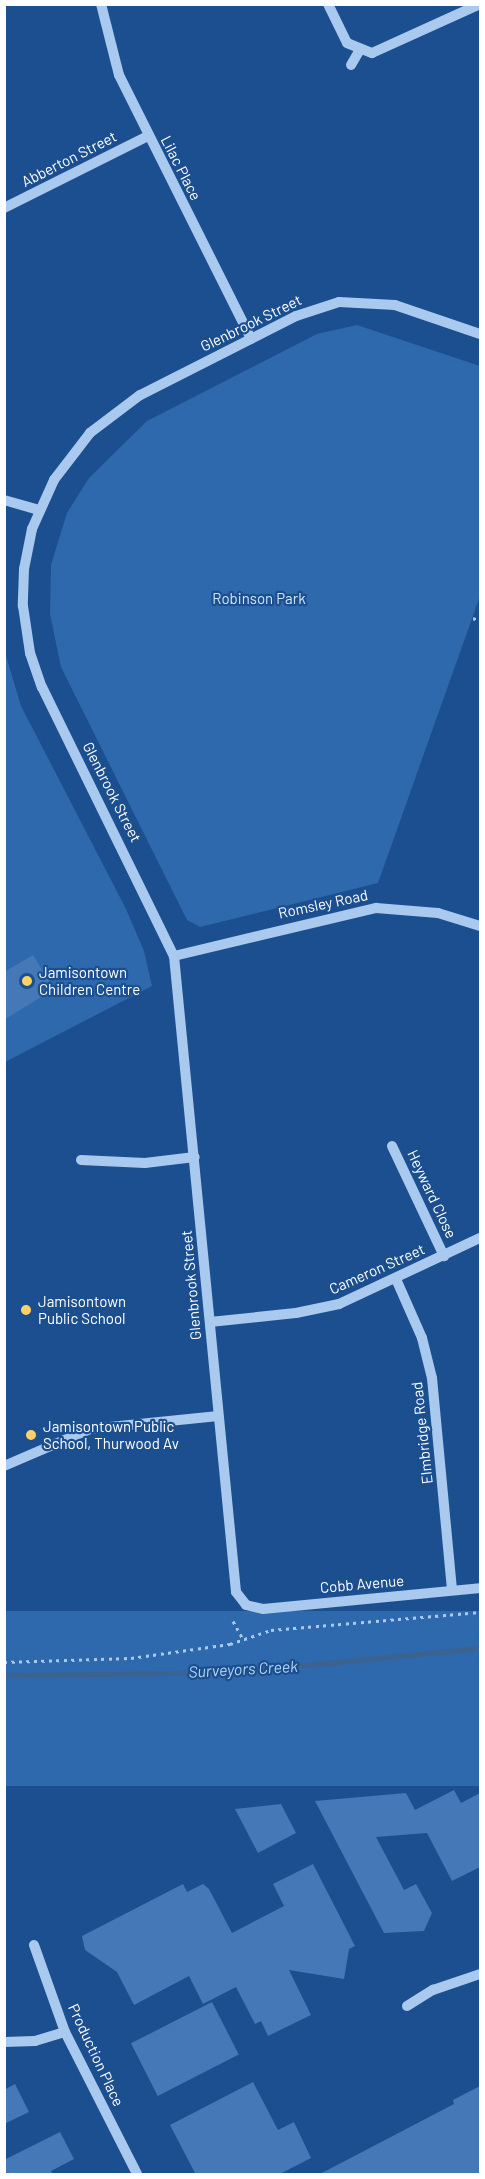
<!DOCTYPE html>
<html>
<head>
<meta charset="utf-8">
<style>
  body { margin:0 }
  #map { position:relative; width:485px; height:2179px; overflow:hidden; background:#1b4f8f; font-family:Barlow,sans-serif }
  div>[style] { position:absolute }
  .green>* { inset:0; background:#2e69ad; transform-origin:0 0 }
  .stream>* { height:5px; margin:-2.5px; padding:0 2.5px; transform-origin:2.5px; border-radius:2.5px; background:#3c6290 }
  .building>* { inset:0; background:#4478b7; transform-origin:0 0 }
  .path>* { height:3px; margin-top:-1.5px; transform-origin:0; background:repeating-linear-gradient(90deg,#a9c9ee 0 3px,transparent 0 7.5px) }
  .minor>* { height:10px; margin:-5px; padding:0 5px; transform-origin:5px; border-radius:5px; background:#a9c9ee }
  .dots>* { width:16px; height:16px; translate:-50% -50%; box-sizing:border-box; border:3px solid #1b4f8f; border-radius:50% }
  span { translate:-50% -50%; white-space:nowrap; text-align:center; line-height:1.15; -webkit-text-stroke:4.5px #1b4f8f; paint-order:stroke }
  .street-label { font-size:15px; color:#fff }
  .park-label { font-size:15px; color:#cfe3fa }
  .poi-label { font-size:15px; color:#fff }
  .left { translate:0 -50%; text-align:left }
  .water-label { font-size:16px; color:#b5d3f5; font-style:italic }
  .frame { position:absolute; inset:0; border:6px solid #fff; pointer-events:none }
</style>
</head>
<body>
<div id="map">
  <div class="green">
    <i style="clip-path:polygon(357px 325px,480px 366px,480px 596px,378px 883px,200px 927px,187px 920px,61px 667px,50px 614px,51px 565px,67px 513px,89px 478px,147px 421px,317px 334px)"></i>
    <i style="clip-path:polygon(4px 649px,21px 706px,126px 909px,144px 951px,152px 986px,5px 1062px)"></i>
    <i style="left:480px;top:1611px;width:175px;height:478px;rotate:90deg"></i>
  </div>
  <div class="stream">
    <i style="left:4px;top:1675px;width:232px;rotate:-0.7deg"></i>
    <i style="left:236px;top:1672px;width:245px;rotate:-5.6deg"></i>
  </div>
  <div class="building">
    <i style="clip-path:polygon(33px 955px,54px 989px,4px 1020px,4px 972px)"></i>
    <i style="clip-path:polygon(454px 1790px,461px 1803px,480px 1793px,480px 1867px,452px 1881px,427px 1833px,376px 1837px,404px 1890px,416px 1884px,432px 1913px,424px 1931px,384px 1933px,315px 1801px,406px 1793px,415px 1810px)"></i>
    <i style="clip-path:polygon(281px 1804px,296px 1833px,258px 1853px,235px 1809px)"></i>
    <i style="clip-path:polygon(313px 1864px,355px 1946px,349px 1949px,344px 1979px,289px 1970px,311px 2015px,268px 2036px,261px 2021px,255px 2024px,236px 1987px,203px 2004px,189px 1976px,134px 2005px,117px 1972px,85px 1950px,82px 1936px,183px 1884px,187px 1892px,203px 1884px,209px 1889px,232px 1933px,284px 1906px,273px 1884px)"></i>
    <i style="left:212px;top:2002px;width:59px;height:91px;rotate:63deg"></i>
    <i style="clip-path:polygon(253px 2082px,278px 2130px,294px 2122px,311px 2158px,278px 2175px,196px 2175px,170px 2125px)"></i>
    <i style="clip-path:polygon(15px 2084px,29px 2112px,4px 2124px,4px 2090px)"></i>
    <i style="clip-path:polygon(480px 2086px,480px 2175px,318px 2175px,454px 2104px,453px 2100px)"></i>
    <i style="clip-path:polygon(60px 2132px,74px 2159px,51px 2171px,53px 2175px,4px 2175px,4px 2160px)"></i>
  </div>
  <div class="path">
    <i style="left:473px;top:618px;width:8px;rotate:23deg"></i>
    <i style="left:233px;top:1621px;width:21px;rotate:61deg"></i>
    <i style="left:4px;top:1662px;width:127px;rotate:-1.8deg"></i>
    <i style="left:131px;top:1658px;width:100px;rotate:-8deg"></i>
    <i style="left:230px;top:1644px;width:43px;rotate:-18.9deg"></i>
    <i style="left:271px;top:1630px;width:210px;rotate:-4.9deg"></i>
  </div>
  <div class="minor">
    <i style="left:101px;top:4px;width:73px;rotate:75.8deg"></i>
    <i style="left:119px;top:75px;width:295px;rotate:63.4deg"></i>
    <i style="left:328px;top:4px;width:43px;rotate:64deg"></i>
    <i style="left:347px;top:43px;width:27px;rotate:22deg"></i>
    <i style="left:372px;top:53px;width:119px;rotate:-24.4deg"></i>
    <i style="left:351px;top:65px;width:16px;rotate:-60deg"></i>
    <i style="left:4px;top:208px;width:161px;rotate:-26.6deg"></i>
    <i style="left:480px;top:334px;width:90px;rotate:-161.2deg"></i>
    <i style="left:395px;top:305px;width:56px;rotate:-176.9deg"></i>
    <i style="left:339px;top:302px;width:45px;rotate:162deg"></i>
    <i style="left:296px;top:316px;width:175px;rotate:153.1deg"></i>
    <i style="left:140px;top:395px;width:63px;rotate:142.8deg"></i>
    <i style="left:90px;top:433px;width:59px;rotate:127.5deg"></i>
    <i style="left:54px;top:480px;width:54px;rotate:114.2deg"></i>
    <i style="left:32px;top:529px;width:41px;rotate:101.3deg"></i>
    <i style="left:24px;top:569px;width:37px;rotate:92deg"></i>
    <i style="left:23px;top:606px;width:48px;rotate:81.5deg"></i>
    <i style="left:30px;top:653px;width:36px;rotate:71deg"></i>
    <i style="left:42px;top:687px;width:300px;rotate:63.9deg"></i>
    <i style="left:174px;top:956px;width:639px;rotate:84.43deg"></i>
    <i style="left:236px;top:1592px;width:16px;rotate:52deg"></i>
    <i style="left:246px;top:1605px;width:17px;rotate:13deg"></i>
    <i style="left:263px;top:1609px;width:218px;rotate:-5.5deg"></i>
    <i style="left:4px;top:500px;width:35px;rotate:16deg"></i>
    <i style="left:174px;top:956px;width:208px;rotate:-13.4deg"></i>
    <i style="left:376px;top:908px;width:62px;rotate:4.6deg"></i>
    <i style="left:438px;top:913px;width:44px;rotate:17.2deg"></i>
    <i style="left:392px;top:1146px;width:122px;rotate:64.7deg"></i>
    <i style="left:81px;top:1160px;width:64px;rotate:2.7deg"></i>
    <i style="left:145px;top:1163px;width:50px;rotate:-6.8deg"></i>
    <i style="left:396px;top:1279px;width:64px;rotate:66.2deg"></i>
    <i style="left:422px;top:1338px;width:41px;rotate:76deg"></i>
    <i style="left:432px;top:1378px;width:213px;rotate:84.6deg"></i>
    <i style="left:210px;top:1322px;width:86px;rotate:-6deg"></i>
    <i style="left:296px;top:1313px;width:44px;rotate:-11.8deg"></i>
    <i style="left:339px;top:1304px;width:156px;rotate:-25.1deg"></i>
    <i style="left:4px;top:1466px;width:94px;rotate:-23.3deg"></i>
    <i style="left:90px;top:1429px;width:129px;rotate:-5.8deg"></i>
    <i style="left:34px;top:1945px;width:92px;rotate:70.4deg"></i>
    <i style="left:65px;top:2032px;width:159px;rotate:63.1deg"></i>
    <i style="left:407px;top:2006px;width:31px;rotate:-32deg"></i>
    <i style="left:433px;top:1990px;width:50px;rotate:-18.8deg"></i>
    <i style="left:4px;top:2042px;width:31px;rotate:-2deg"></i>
    <i style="left:35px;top:2041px;width:31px;rotate:-17deg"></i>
  </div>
  <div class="dots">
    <i style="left:27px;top:981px;background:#ffd166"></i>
    <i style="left:26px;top:1310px;background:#ffd166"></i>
    <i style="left:31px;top:1435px;background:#ffd166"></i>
  </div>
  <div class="street-label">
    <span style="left:69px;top:159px;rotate:-27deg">Abberton Street</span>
    <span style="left:181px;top:168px;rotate:63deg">Lilac Place</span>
    <span style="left:251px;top:323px;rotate:-26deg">Glenbrook Street</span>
    <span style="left:112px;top:792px;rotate:63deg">Glenbrook Street</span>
    <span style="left:323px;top:904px;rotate:-12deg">Romsley Road</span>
    <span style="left:432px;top:1194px;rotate:65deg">Heyward Close</span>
    <span style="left:377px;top:1269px;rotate:-24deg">Cameron Street</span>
    <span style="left:191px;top:1285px;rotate:-95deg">Glenbrook Street</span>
    <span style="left:422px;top:1433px;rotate:-96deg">Elmbridge Road</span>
    <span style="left:362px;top:1584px;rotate:-5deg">Cobb Avenue</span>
    <span style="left:96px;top:2055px;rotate:65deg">Production Place</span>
  </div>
  <div class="park-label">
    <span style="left:259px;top:599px">Robinson Park</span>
  </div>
  <div class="poi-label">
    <span class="left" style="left:39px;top:981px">Jamisontown<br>Children Centre</span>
    <span class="left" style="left:38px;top:1310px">Jamisontown<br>Public School</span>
    <span class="left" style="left:43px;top:1435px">Jamisontown Public<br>School, Thurwood Av</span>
  </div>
  <div class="water-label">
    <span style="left:243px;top:1669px;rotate:-3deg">Surveyors Creek</span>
  </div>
  <div class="frame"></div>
</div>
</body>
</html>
